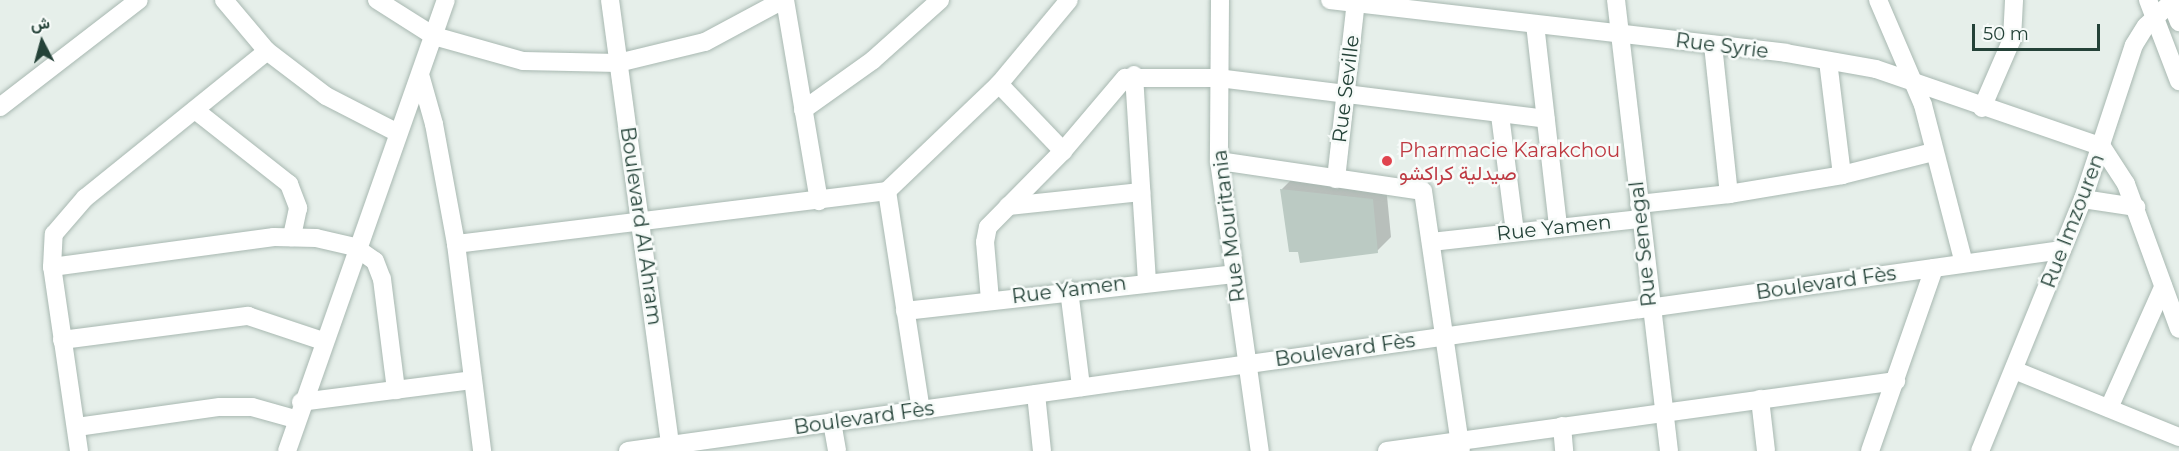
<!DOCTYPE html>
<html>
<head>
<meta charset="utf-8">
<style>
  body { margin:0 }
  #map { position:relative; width:2179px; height:451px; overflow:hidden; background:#e6efea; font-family:Montserrat,Vazirmatn,sans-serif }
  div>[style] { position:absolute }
  .shadow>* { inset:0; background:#0003 }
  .building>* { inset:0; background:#bbcac3 }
  .roads { filter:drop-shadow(0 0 2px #a8b8b1) drop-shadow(0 0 2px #a8b8b1) }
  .minor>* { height:18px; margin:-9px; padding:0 9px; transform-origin:9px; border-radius:9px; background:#fff }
  .dots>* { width:16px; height:16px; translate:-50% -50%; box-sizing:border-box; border:3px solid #f7fbf9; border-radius:50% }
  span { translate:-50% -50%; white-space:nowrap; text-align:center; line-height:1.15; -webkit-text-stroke:5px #f7fbf9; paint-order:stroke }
  .street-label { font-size:20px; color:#244238 }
  .health-label { font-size:20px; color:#be3a42 }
  .left { translate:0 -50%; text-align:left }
  .north { position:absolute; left:12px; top:12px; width:60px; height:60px; -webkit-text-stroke:4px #f7fbf9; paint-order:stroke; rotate:354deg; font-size:16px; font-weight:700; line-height:24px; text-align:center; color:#244238 }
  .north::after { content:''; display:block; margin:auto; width:21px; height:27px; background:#244238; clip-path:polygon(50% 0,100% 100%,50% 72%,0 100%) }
  .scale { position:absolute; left:1972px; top:24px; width:128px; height:27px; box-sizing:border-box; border:3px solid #244238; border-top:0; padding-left:8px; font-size:18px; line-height:21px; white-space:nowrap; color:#244238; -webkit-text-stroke:4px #f7fbf9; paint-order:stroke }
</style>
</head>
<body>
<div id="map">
  <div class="shadow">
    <i style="clip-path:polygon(1296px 175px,1386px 186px,1391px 237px,1377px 251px,1290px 250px,1282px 189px)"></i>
  </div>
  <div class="building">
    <i style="clip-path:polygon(1280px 189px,1373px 199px,1378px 253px,1300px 263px,1298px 252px,1289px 252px)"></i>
  </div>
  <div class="roads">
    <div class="minor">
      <i style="left:224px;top:0;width:67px;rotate:49.9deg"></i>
      <i style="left:267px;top:51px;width:74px;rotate:37.3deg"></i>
      <i style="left:326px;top:96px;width:81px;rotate:27.2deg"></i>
      <i style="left:377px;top:0;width:67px;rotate:32.3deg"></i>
      <i style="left:434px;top:36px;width:92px;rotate:15.7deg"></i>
      <i style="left:523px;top:61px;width:95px;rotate:1.2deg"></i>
      <i style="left:618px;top:63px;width:89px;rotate:-13.6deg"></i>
      <i style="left:705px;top:42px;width:89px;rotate:-28.3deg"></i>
      <i style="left:610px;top:0;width:455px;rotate:82.3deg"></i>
      <i style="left:785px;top:0;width:204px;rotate:80.4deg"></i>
      <i style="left:1220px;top:0;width:161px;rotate:90.4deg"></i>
      <i style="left:1219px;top:161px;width:293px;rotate:82deg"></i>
      <i style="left:1330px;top:0;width:459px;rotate:6.6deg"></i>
      <i style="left:1786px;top:53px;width:91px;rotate:10.1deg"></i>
      <i style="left:1876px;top:69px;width:239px;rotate:19deg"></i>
      <i style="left:2102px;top:147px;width:44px;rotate:57deg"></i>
      <i style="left:2126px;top:184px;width:154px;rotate:69.9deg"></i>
      <i style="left:1616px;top:0;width:454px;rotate:83.3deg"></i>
      <i style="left:1878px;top:0;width:114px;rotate:66.8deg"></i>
      <i style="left:1923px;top:105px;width:163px;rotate:75.5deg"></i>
      <i style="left:2148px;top:0;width:87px;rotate:69.1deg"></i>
      <i style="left:2170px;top:0;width:24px;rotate:68deg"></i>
      <i style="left:1535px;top:24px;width:204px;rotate:83.5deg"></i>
      <i style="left:1713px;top:45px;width:150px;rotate:83.9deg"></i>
      <i style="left:1828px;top:61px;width:115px;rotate:83deg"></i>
      <i style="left:1134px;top:75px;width:206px;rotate:86.4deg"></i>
      <i style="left:421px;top:78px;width:48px;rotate:74.2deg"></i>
      <i style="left:434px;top:124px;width:122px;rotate:79.6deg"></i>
      <i style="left:456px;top:244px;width:209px;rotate:82.8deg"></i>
      <i style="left:999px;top:84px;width:93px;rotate:46.3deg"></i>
      <i style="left:0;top:107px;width:175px;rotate:-37.6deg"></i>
      <i style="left:1982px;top:108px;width:75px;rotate:-66.5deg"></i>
      <i style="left:2012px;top:39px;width:39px;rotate:-87deg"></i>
      <i style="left:195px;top:110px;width:120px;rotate:38.2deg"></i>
      <i style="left:289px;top:184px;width:26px;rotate:69deg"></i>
      <i style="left:298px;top:208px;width:30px;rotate:102deg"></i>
      <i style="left:803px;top:110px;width:86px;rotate:-35.5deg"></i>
      <i style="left:873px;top:60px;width:90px;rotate:-41.8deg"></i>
      <i style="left:1500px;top:115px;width:118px;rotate:82.7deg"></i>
      <i style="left:1219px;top:161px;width:206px;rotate:8.4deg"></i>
      <i style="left:1423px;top:191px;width:262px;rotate:81.7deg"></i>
      <i style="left:1336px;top:179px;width:180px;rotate:-83.6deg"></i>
      <i style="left:887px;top:191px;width:222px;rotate:81.2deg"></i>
      <i style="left:2083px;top:199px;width:54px;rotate:8.6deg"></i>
      <i style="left:1639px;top:204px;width:91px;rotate:-6.3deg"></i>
      <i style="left:1729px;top:194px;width:115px;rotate:-9.5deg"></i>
      <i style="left:1842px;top:175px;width:94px;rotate:-14.2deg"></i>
      <i style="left:1008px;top:206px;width:134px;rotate:-6deg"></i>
      <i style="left:1431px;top:242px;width:211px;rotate:-6.3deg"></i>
      <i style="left:456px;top:244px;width:434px;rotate:-7deg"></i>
      <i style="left:887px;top:191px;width:155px;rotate:-43.7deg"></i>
      <i style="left:999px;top:84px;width:109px;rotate:-50.2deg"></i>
      <i style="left:52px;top:267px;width:224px;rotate:-7.7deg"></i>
      <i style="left:274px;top:237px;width:42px;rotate:1.4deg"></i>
      <i style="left:316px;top:238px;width:40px;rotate:13deg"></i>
      <i style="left:355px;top:247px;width:24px;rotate:35deg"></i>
      <i style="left:375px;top:261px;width:19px;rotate:69deg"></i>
      <i style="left:382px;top:279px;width:112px;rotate:82.8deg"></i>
      <i style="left:1069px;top:290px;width:98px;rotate:82.9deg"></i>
      <i style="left:990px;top:300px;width:58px;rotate:-94.9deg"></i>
      <i style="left:985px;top:242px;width:15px;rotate:-79deg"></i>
      <i style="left:988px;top:227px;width:107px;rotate:-45.4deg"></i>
      <i style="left:1063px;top:151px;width:96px;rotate:-49.7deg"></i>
      <i style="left:1125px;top:78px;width:93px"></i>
      <i style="left:1218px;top:78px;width:330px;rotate:7.1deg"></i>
      <i style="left:905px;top:311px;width:331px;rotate:-6.4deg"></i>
      <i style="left:62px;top:340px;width:188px;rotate:-7.4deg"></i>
      <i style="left:248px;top:316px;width:79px;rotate:18.4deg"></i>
      <i style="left:2014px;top:370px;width:178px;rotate:22.1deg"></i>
      <i style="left:1036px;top:394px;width:57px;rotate:84deg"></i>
      <i style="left:1760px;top:399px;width:52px;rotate:83.4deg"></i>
      <i style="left:301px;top:402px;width:173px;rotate:-7.3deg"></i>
      <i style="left:2109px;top:408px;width:133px;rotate:-65.9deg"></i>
      <i style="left:832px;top:422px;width:29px;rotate:80deg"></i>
      <i style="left:1562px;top:426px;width:25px;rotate:85deg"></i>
      <i style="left:77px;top:427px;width:144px;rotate:-8deg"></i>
      <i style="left:220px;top:407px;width:32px"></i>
      <i style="left:252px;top:407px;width:45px;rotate:15.6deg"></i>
      <i style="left:79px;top:451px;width:186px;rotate:-98.3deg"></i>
      <i style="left:52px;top:267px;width:33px;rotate:-87deg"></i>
      <i style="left:54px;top:234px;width:48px;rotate:-49.3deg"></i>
      <i style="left:85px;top:198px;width:234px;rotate:-38.9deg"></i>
      <i style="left:287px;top:451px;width:478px;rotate:-70.6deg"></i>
      <i style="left:628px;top:451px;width:1448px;rotate:-7.98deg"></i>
      <i style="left:1387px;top:451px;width:514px;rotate:-7.83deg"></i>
      <i style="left:1870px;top:451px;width:194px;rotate:-70.7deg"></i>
      <i style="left:1980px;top:451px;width:272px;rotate:-67.8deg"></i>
      <i style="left:2083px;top:199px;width:162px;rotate:-71.7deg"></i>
      <i style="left:2134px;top:45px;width:22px;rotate:-58deg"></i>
      <i style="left:2146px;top:26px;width:38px;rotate:-43deg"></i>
    </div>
  </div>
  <div class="dots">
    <i style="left:1387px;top:161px;background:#e0444e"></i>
  </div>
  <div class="street-label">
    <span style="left:1722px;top:46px;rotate:7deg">Rue Syrie</span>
    <span style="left:1346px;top:89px;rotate:-83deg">Rue Seville</span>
    <span style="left:2073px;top:221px;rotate:-69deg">Rue Imzouren</span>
    <span style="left:641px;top:226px;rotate:82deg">Boulevard Al Ahram</span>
    <span style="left:1229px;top:226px;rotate:-97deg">Rue Mouritania</span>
    <span style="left:1554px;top:228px;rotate:-6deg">Rue Yamen</span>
    <span style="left:1643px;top:244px;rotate:-96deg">Rue Senegal</span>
    <span style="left:1826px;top:283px;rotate:-8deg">Boulevard Fès</span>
    <span style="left:1069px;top:290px;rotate:-7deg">Rue Yamen</span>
    <span style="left:1345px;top:350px;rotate:-8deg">Boulevard Fès</span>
    <span style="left:864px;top:418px;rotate:-8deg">Boulevard Fès</span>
  </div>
  <div class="health-label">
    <span class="left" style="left:1399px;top:162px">Pharmacie Karakchou<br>صيدلية كراكشو</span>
  </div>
  <div class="north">ش</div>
  <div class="scale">50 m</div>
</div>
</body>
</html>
